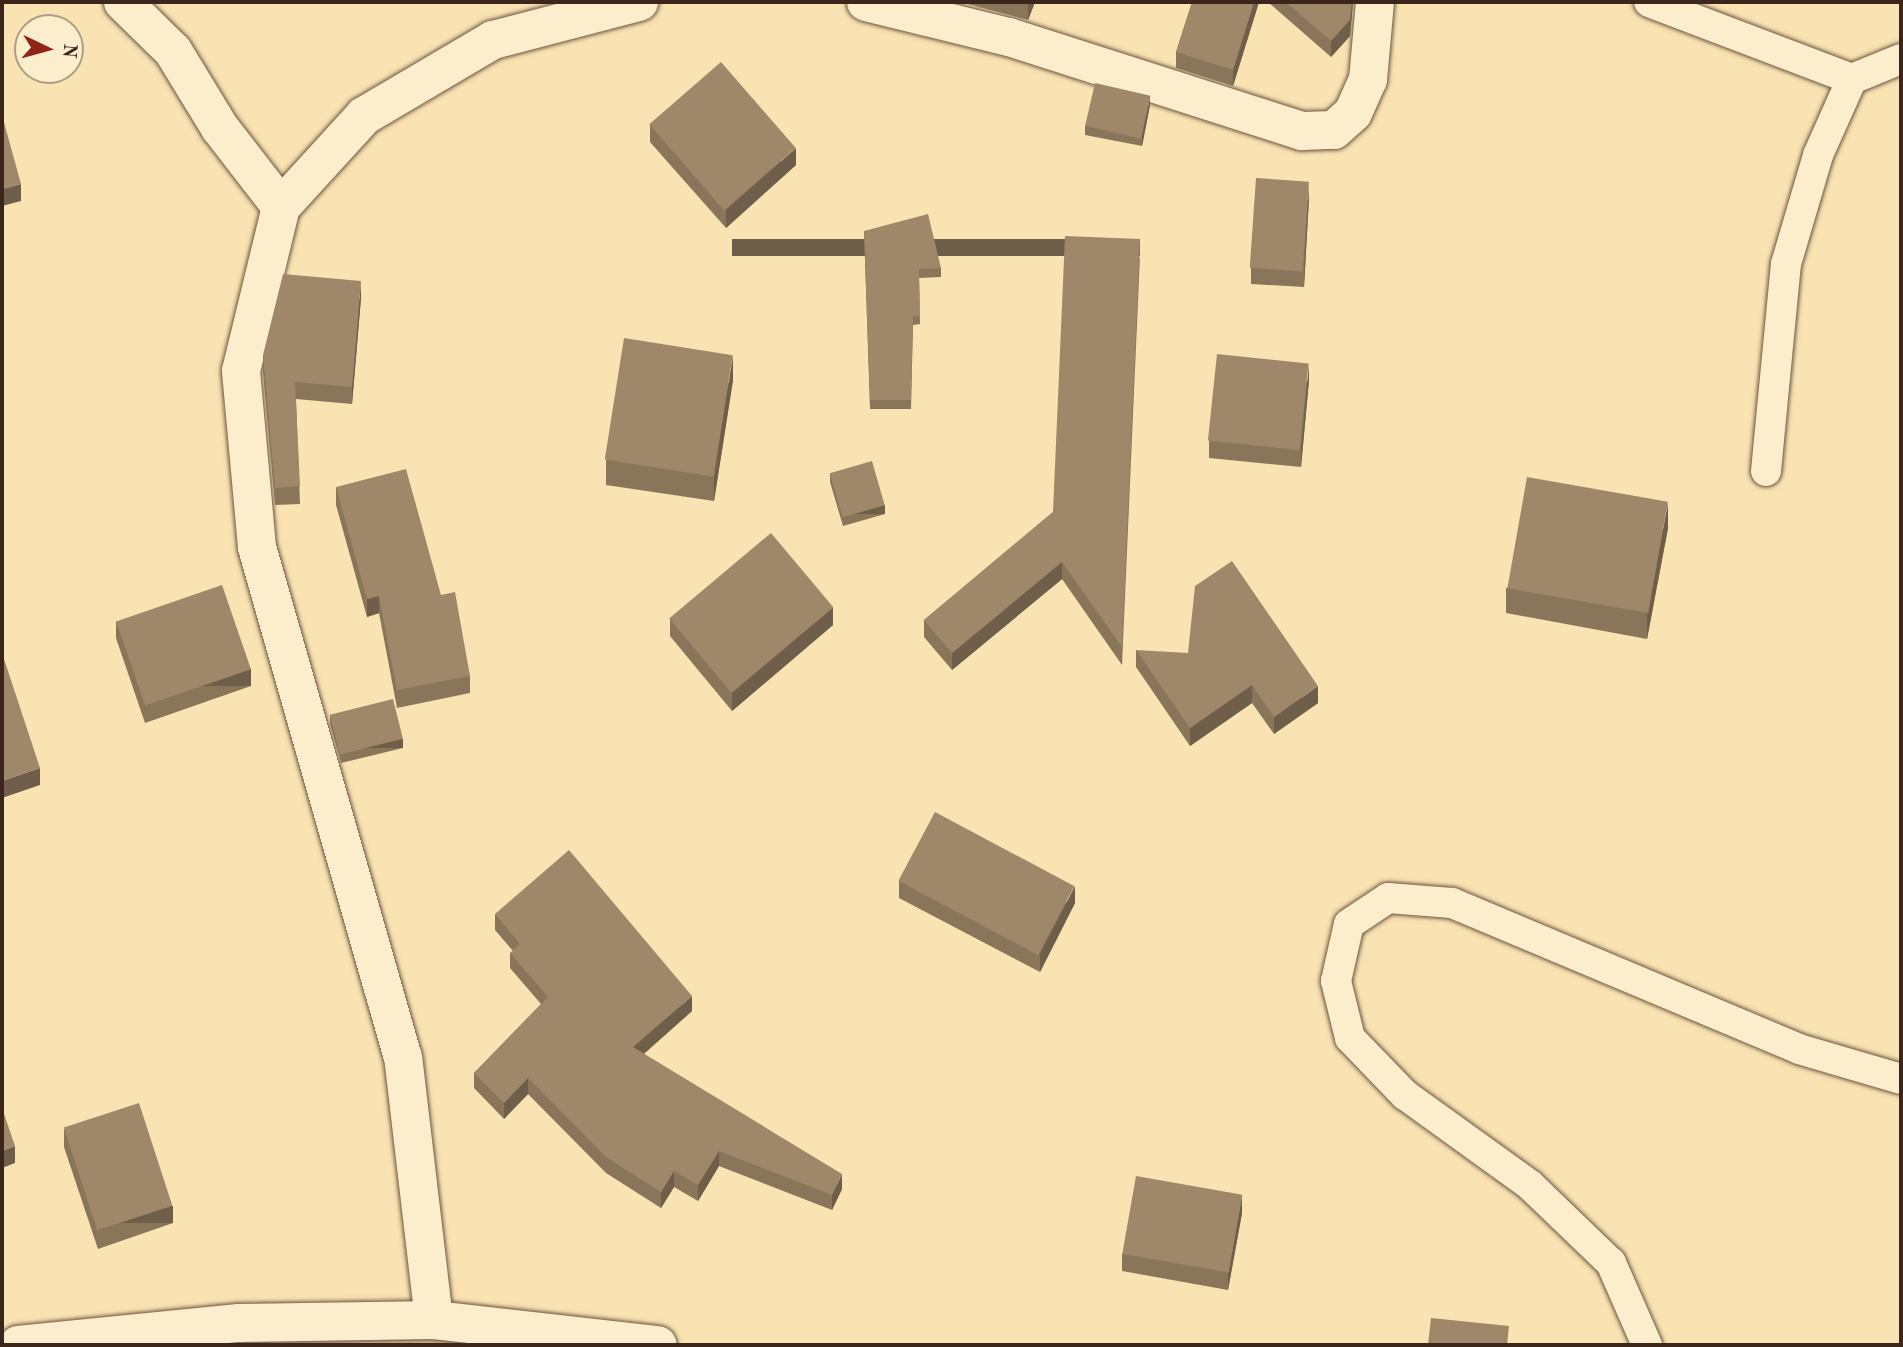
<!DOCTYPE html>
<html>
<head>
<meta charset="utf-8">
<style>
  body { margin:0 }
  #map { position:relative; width:1903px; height:1347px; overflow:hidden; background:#fae3b2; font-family:"Old Standard TT",serif }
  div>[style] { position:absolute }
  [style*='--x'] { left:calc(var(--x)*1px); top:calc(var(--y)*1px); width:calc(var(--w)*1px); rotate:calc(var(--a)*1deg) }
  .green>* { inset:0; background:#dac398 }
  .roads { filter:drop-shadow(0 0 2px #6c5440) drop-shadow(0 0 2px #6c5440) }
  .service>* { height:30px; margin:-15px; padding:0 15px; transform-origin:15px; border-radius:15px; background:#fcedcd }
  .minor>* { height:38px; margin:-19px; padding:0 19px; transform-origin:19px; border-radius:19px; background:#fcedcd }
  .wall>* { inset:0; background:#89755a }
  .shaded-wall>* { inset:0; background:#6f5f4a; transform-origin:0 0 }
  .building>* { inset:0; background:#9f8869; transform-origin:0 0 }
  span { translate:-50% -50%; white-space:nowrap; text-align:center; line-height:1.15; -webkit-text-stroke:7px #fcedcd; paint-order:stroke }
  .frame { position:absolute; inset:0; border:4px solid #3c251a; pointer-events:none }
  .north { position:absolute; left:14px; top:14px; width:70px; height:70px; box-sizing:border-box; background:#fcedcd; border:2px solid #af9d85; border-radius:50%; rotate:95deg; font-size:19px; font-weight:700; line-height:28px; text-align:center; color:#3c251a }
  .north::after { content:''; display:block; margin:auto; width:24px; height:32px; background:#8f2418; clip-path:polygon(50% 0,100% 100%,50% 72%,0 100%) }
</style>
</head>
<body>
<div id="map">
  <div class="green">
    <i style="clip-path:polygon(423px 1333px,521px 1345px,133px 1345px)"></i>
  </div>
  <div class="roads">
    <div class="service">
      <i style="--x:1649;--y:2;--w:217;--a:20.8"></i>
      <i style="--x:1766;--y:471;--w:208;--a:-84.5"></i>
      <i style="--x:1786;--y:264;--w:114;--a:-73.6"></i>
      <i style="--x:1818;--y:155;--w:83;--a:-65.9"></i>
      <i style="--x:1852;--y:79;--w:53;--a:-22.2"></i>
      <i style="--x:1647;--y:1345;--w:90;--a:-113.7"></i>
      <i style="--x:1611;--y:1263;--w:112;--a:-136.1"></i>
      <i style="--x:1530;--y:1185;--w:154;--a:-144.2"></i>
      <i style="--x:1405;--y:1095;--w:79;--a:-134"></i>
      <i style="--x:1350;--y:1038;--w:59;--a:-103.8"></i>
      <i style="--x:1336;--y:981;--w:58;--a:-77.2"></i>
      <i style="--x:1349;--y:924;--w:47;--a:-33.7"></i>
      <i style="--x:1388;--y:898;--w:64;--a:4.5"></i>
      <i style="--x:1452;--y:903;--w:376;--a:22.8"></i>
      <i style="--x:1799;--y:1049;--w:106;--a:16.4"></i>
    </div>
    <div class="minor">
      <i style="--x:123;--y:2;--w:70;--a:44.4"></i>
      <i style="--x:173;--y:51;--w:90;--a:58.6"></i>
      <i style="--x:220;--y:128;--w:100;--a:52.3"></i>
      <i style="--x:866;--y:2;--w:147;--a:13.8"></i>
      <i style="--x:1009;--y:37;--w:308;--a:17.8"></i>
      <i style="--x:1302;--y:131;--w:32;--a:-2"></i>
      <i style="--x:1334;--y:130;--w:25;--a:-42"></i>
      <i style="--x:1353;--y:113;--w:36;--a:-66"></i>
      <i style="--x:1368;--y:80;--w:78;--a:-84.9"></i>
      <i style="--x:434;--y:1320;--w:264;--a:-96.7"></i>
      <i style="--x:403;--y:1058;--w:531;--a:-105.95"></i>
      <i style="--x:257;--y:547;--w:177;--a:-95.2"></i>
      <i style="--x:241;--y:371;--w:169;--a:-76.3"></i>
      <i style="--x:281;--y:207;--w:123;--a:-47.6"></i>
      <i style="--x:364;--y:116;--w:150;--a:-30.5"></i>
      <i style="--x:493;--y:40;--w:151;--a:-14.6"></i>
      <i style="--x:18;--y:1345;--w:222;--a:-5.7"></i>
      <i style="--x:239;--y:1323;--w:195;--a:-0.9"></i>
      <i style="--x:434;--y:1320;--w:225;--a:6.4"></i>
    </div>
  </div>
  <div class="wall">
    <i style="clip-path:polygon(960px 2px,1035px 2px,1028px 20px)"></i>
    <i style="clip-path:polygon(1192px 2px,1259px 2px,1233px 86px,1176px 68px,1176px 52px)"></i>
    <i style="clip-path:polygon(1268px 2px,1353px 2px,1350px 36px,1331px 57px)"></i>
    <i style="clip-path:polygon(1150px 105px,1142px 146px,1085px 135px,1085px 126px)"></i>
    <i style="clip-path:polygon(650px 125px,796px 165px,726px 228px,650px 142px)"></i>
    <i style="clip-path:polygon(1309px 198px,1304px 287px,1251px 284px,1251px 268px)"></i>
    <i style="clip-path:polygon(864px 231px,941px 268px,941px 277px,919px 278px,920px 324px,913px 325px,911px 409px,870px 409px)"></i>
    <i style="clip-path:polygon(1140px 256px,1122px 665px,1062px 579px,952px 670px,924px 637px,924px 620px,1053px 512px)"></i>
    <i style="clip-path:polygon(361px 298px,352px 404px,296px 399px,300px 504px,275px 505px,263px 373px,263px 355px)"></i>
    <i style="clip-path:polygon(733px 380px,714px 501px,606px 485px,606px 460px)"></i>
    <i style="clip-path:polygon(1309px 380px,1301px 467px,1209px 458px,1209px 441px)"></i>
    <i style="clip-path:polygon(830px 473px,885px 514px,843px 526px,830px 482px)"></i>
    <i style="clip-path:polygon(336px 487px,441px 595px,470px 676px,470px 693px,397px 708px,379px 613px,367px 617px,336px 505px)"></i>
    <i style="clip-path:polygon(1668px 528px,1647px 639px,1506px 613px,1506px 588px)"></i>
    <i style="clip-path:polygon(670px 619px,833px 625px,732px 711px,670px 636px)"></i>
    <i style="clip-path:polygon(116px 621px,251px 686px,145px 723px,116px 638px)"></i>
    <i style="clip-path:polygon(1136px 650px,1318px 703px,1274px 734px,1252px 703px,1190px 746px,1136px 667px)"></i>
    <i style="clip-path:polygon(330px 715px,403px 748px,341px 763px,330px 724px)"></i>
    <i style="clip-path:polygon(899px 881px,1075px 903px,1040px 972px,899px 898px)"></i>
    <i style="clip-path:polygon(495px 914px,692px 1011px,644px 1054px,842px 1189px,832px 1210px,719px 1166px,698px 1201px,674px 1187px,661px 1208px,606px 1173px,528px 1094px,504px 1119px,474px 1088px,474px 1073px,541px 1004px,510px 968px,510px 953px,513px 951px,495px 930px)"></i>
    <i style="clip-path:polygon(64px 1129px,173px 1223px,98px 1249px,64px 1147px)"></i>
    <i style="clip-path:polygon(1242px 1213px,1228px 1290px,1122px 1271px,1122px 1254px)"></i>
  </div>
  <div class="shaded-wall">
    <i style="clip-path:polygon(1029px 2px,1035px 2px,1028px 20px,1028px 3px)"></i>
    <i style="clip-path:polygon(1254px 2px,1259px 2px,1233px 86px,1233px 70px)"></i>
    <i style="clip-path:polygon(1352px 2px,1353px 2px,1350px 36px,1331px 57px,1331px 41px)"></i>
    <i style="clip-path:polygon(1150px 96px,1150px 105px,1142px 146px,1142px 137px)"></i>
    <i style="clip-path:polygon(796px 148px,796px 165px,726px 228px,726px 210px)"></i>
    <i style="clip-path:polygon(1309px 182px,1309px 198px,1304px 287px,1304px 271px)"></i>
    <i style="clip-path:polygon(21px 184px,21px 201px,2px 206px,2px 189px)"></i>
    <i style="left:1140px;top:239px;width:17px;height:408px;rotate:90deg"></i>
    <i style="clip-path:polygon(361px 281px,361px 298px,352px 404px,352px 387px)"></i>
    <i style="clip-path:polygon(733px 355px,733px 380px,714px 501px,714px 477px)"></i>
    <i style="clip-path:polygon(1309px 363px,1309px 380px,1301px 467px,1301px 450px)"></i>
    <i style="clip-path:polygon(1668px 503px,1668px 528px,1647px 639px,1647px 615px)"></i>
    <i style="left:885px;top:505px;width:9px;height:44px;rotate:90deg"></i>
    <i style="clip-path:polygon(1062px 562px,1062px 579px,952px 670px,952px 653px)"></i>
    <i style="clip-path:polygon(379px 596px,379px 613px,367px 617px,367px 599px)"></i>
    <i style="clip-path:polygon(833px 607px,833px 625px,732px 711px,732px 693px)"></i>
    <i style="left:251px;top:669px;width:17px;height:112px;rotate:90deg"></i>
    <i style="clip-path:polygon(1252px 685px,1252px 703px,1190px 746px,1190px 728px)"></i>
    <i style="clip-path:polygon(1318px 686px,1318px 703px,1274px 734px,1274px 717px)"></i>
    <i style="left:403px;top:739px;width:9px;height:64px;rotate:90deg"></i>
    <i style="clip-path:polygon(40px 768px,40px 785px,2px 798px,2px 781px)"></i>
    <i style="clip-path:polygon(1075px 886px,1075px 903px,1040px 972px,1040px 954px)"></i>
    <i style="clip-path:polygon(692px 996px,692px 1011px,633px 1063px,633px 1047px)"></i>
    <i style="clip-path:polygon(528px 1078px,528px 1094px,504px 1119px,504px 1103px)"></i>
    <i style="clip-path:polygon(15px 1146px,15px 1163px,2px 1168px,2px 1151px)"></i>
    <i style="clip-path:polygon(719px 1151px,719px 1166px,698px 1201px,698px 1185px)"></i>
    <i style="clip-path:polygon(674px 1171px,674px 1187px,661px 1208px,661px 1192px)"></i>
    <i style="clip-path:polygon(842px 1174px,842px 1189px,832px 1210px,832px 1195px)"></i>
    <i style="clip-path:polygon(1242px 1195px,1242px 1213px,1228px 1290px,1228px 1273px)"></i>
    <i style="left:173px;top:1206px;width:17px;height:79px;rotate:90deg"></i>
  </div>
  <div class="building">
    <i style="clip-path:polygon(1192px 2px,1254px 2px,1233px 70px,1176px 52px)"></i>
    <i style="clip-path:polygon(1286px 2px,1352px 2px,1350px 20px,1331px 41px)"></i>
    <i style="left:721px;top:62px;width:114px;height:95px;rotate:49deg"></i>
    <i style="left:1095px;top:83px;width:57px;height:44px;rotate:13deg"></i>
    <i style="clip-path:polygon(2px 115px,21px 184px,2px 189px)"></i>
    <i style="left:1256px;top:178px;width:53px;height:90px;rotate:4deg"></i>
    <i style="clip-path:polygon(928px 214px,941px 268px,919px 269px,920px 316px,913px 316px,911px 400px,870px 400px,864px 231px)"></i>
    <i style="clip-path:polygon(1065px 236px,1140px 239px,1122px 647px,1062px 562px,952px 653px,924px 620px,1053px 512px)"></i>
    <i style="clip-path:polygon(283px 274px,361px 281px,352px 387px,295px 382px,300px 486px,275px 488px,263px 355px)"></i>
    <i style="left:624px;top:338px;width:110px;height:123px;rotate:9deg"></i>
    <i style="left:1217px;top:354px;width:92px;height:87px;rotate:6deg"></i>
    <i style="left:872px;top:461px;width:46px;height:44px;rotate:74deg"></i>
    <i style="clip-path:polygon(406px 469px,441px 595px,455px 592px,470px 676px,397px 690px,379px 596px,367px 599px,336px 487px)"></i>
    <i style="left:1527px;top:477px;width:143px;height:113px;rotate:10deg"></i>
    <i style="left:771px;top:533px;width:97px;height:133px;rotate:50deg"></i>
    <i style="clip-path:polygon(1232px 561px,1318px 686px,1274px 717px,1252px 685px,1190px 728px,1136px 650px,1188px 653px,1195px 586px)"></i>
    <i style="left:222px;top:585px;width:89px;height:112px;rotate:71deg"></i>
    <i style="clip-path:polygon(4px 659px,40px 768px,2px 781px,2px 660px)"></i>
    <i style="left:393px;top:699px;width:41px;height:65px;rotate:76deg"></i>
    <i style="left:935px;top:812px;width:158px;height:78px;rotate:28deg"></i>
    <i style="clip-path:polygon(569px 850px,692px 996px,633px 1047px,842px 1174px,832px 1195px,719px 1151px,698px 1185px,674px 1171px,661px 1192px,606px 1157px,528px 1078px,504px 1103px,474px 1073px,548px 997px,510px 953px,520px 944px,495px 914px)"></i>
    <i style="left:139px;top:1103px;width:108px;height:79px;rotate:72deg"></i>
    <i style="clip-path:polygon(2px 1108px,15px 1146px,2px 1151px)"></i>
    <i style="left:1136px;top:1176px;width:108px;height:79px;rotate:10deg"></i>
    <i style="clip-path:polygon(1431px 1318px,1509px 1326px,1507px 1345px,1428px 1345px)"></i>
  </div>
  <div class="frame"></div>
  <div class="north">N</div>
</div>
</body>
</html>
